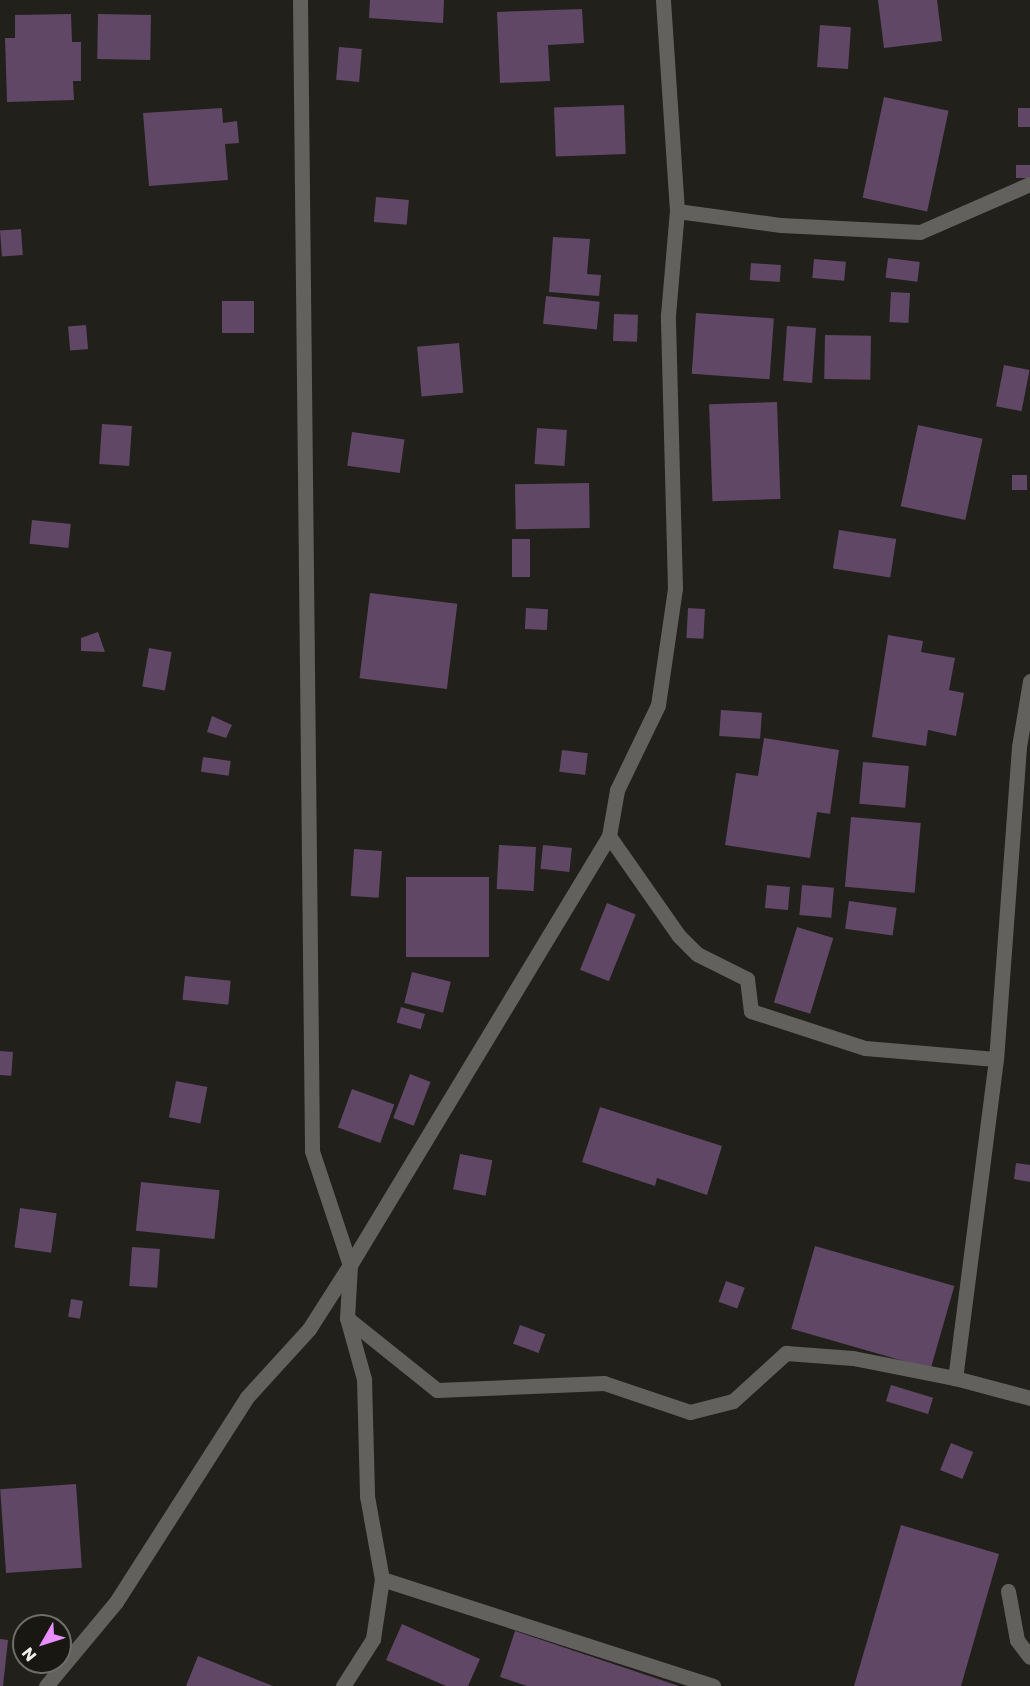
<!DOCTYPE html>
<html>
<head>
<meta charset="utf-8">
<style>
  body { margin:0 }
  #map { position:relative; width:1030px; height:1686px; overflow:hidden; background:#21201b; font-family:Poppins,sans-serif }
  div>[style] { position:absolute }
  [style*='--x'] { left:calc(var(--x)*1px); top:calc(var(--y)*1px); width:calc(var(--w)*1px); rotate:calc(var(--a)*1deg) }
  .building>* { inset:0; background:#5f4765; transform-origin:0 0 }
  .minor>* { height:15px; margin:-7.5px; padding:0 7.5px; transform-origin:7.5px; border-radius:7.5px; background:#62615e }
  span { translate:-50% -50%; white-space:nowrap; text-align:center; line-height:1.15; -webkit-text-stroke:6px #181712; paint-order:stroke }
  .north { position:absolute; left:12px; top:1614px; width:60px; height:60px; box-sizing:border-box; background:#181712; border:2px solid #6f6e6a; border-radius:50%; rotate:231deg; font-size:16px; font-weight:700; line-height:24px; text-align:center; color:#f1f1ed }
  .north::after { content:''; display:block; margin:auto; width:21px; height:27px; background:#e98efe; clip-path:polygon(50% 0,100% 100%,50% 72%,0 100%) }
</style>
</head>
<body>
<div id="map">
  <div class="building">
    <i style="clip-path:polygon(370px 0,444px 0,443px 23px,369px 18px)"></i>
    <i style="clip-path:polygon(878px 0,937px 0,942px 41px,884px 48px)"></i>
    <i style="clip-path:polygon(582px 9px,584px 43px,548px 45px,550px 81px,500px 83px,497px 12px)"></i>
    <i style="clip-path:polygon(71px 14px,72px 42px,81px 42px,81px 81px,73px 81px,74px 100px,7px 102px,5px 38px,15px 38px,15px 15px)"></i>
    <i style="left:98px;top:14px;width:53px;height:45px;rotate:1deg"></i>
    <i style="left:820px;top:25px;width:31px;height:42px;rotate:4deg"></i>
    <i style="left:339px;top:47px;width:23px;height:33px;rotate:5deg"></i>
    <i style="left:884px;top:97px;width:66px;height:103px;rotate:12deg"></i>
    <i style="left:624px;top:105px;width:49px;height:70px;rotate:88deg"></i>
    <i style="clip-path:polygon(222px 108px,223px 123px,237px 121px,239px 143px,225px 144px,228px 180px,149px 186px,143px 113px)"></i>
    <i style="left:1018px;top:108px;width:12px;height:19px"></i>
    <i style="left:1016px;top:165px;width:14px;height:13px"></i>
    <i style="left:376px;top:197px;width:33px;height:25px;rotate:5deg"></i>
    <i style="left:21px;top:229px;width:26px;height:21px;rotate:86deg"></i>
    <i style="clip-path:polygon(553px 237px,590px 239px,587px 274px,601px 275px,599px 296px,549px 292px)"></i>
    <i style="left:888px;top:258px;width:32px;height:20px;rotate:7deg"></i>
    <i style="left:814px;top:259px;width:32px;height:19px;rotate:5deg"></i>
    <i style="left:751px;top:263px;width:30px;height:17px;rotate:4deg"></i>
    <i style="left:891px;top:292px;width:19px;height:30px;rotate:3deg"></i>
    <i style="left:546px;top:296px;width:54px;height:28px;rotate:6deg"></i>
    <i style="left:222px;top:301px;width:32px;height:32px"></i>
    <i style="left:696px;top:313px;width:78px;height:61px;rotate:4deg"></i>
    <i style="left:614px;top:314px;width:24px;height:27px;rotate:2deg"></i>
    <i style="left:86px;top:325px;width:24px;height:18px;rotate:85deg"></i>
    <i style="left:787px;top:326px;width:29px;height:55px;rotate:4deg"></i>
    <i style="left:825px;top:335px;width:46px;height:44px;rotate:1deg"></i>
    <i style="left:459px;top:343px;width:50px;height:42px;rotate:85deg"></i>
    <i style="left:1004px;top:365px;width:26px;height:42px;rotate:11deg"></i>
    <i style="left:777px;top:402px;width:97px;height:68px;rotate:88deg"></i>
    <i style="left:102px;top:424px;width:30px;height:40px;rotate:4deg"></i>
    <i style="left:918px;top:425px;width:66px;height:83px;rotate:12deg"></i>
    <i style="left:537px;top:428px;width:30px;height:36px;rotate:4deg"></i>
    <i style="left:352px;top:432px;width:53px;height:34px;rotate:8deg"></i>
    <i style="left:1012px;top:475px;width:15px;height:15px"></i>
    <i style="left:589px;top:483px;width:45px;height:74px;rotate:89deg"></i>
    <i style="left:32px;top:520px;width:39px;height:24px;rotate:6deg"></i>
    <i style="left:839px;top:530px;width:58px;height:39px;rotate:9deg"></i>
    <i style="left:512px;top:539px;width:18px;height:38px"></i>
    <i style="left:370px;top:593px;width:88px;height:86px;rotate:7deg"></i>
    <i style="left:526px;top:608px;width:22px;height:21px;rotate:3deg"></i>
    <i style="left:688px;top:608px;width:17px;height:30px;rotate:3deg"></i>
    <i style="clip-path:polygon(98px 632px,105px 652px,81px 651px,81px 638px)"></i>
    <i style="clip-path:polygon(888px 635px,923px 641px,921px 652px,955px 658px,949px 690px,964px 693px,956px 736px,928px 730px,926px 746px,872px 737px)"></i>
    <i style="left:149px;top:648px;width:23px;height:39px;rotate:10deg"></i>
    <i style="left:721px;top:710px;width:41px;height:26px;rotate:4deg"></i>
    <i style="clip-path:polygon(212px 716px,232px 725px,226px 738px,207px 732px)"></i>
    <i style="clip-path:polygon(764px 738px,839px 750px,830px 814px,817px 812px,810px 858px,725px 845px,736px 773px,758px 776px)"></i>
    <i style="left:562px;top:750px;width:26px;height:22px;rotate:7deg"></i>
    <i style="left:203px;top:757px;width:28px;height:15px;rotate:8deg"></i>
    <i style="left:863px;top:762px;width:46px;height:42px;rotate:5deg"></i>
    <i style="left:851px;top:817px;width:70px;height:70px;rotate:5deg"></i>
    <i style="left:499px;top:845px;width:37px;height:44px;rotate:3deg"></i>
    <i style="left:543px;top:845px;width:29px;height:24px;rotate:6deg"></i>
    <i style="left:354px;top:849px;width:28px;height:47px;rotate:4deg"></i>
    <i style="left:406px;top:877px;width:83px;height:80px"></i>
    <i style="left:767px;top:885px;width:23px;height:23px;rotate:5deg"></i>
    <i style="left:802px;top:885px;width:32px;height:30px;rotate:5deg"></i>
    <i style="left:849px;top:901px;width:48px;height:28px;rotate:8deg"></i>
    <i style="left:607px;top:903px;width:31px;height:72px;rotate:22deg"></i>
    <i style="left:797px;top:927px;width:38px;height:79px;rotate:17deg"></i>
    <i style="left:412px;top:972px;width:40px;height:32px;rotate:14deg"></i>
    <i style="left:185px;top:976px;width:46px;height:24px;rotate:6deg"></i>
    <i style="left:401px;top:1007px;width:25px;height:16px;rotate:16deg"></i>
    <i style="left:0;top:1051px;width:13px;height:24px;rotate:4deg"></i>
    <i style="left:410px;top:1074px;width:22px;height:47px;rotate:21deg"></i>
    <i style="left:176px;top:1081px;width:32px;height:37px;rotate:11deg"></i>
    <i style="left:352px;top:1089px;width:45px;height:41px;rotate:20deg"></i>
    <i style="clip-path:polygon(600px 1107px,722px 1146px,707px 1195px,657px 1178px,655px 1186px,582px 1162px)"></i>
    <i style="left:460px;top:1154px;width:33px;height:36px;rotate:11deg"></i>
    <i style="clip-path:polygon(1016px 1163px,1030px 1165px,1030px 1182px,1014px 1179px)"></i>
    <i style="left:141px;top:1182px;width:79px;height:49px;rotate:6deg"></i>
    <i style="left:20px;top:1208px;width:37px;height:40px;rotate:8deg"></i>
    <i style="left:815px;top:1246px;width:145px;height:86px;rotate:16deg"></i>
    <i style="left:132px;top:1247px;width:28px;height:39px;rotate:4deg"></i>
    <i style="left:726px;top:1281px;width:20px;height:22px;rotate:20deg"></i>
    <i style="left:71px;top:1299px;width:12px;height:18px;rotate:9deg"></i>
    <i style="left:520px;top:1325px;width:27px;height:20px;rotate:20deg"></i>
    <i style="left:891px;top:1385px;width:44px;height:17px;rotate:17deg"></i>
    <i style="left:951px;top:1443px;width:24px;height:29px;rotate:22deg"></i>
    <i style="left:76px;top:1484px;width:84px;height:76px;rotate:86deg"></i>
    <i style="clip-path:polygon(901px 1525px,999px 1554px,961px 1686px,854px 1686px)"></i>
    <i style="clip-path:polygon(402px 1624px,480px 1659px,468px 1686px,446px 1686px,386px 1660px)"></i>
    <i style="clip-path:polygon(515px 1631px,679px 1686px,527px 1686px,500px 1677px)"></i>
    <i style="clip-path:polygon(0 1639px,8px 1640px,3px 1686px,0 1686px)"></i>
    <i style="clip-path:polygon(198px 1656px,273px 1686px,186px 1686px)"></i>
  </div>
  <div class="minor">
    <i style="--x:300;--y:0;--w:1151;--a:89.4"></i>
    <i style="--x:312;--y:1151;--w:120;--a:71.6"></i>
    <i style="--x:350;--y:1265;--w:53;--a:93.2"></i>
    <i style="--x:347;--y:1318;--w:63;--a:74.4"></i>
    <i style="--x:364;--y:1379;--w:117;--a:88.5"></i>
    <i style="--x:367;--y:1496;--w:84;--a:79.8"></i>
    <i style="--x:382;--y:1579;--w:348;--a:17.9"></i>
    <i style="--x:677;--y:211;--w:105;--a:7.7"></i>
    <i style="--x:781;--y:225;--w:139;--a:2.9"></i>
    <i style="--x:920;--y:232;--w:120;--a:-23.6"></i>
    <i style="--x:1030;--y:681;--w:67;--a:99.5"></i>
    <i style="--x:1019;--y:747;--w:313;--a:94.2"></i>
    <i style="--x:996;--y:1059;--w:322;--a:97.3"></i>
    <i style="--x:955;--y:1378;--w:78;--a:14.9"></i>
    <i style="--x:609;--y:836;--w:122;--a:55"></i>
    <i style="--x:679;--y:936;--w:25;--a:45"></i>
    <i style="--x:697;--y:954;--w:56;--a:26.6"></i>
    <i style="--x:747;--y:979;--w:32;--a:83"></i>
    <i style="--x:751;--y:1011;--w:120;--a:18"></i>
    <i style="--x:865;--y:1048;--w:131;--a:4.8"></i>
    <i style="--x:347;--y:1318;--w:115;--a:38.7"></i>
    <i style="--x:437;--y:1390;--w:167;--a:-2.4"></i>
    <i style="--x:604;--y:1383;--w:91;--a:18.6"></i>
    <i style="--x:690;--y:1412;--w:44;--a:-14.3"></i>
    <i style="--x:733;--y:1401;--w:72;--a:-42.2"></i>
    <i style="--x:786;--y:1353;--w:67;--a:4.3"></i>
    <i style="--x:853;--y:1358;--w:104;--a:11.1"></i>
    <i style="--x:1008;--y:1591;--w:50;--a:79.6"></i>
    <i style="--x:1017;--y:1640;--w:21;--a:53"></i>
    <i style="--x:46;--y:1686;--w:109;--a:-50.2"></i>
    <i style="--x:116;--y:1602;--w:243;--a:-57.4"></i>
    <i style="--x:247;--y:1397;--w:92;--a:-47.6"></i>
    <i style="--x:309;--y:1329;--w:76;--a:-57.4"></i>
    <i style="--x:350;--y:1265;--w:501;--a:-58.88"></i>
    <i style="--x:609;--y:836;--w:47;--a:-80.1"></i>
    <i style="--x:617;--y:790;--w:94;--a:-64.2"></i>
    <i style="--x:658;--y:705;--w:118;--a:-81.7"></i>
    <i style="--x:675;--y:588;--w:273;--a:-91.5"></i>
    <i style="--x:668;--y:315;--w:104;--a:-85.1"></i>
    <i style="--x:677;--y:211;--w:211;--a:-93.8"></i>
    <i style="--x:343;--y:1686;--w:56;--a:-57.4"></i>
    <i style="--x:373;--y:1639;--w:61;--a:-81.5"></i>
  </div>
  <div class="north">N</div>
</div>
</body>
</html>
